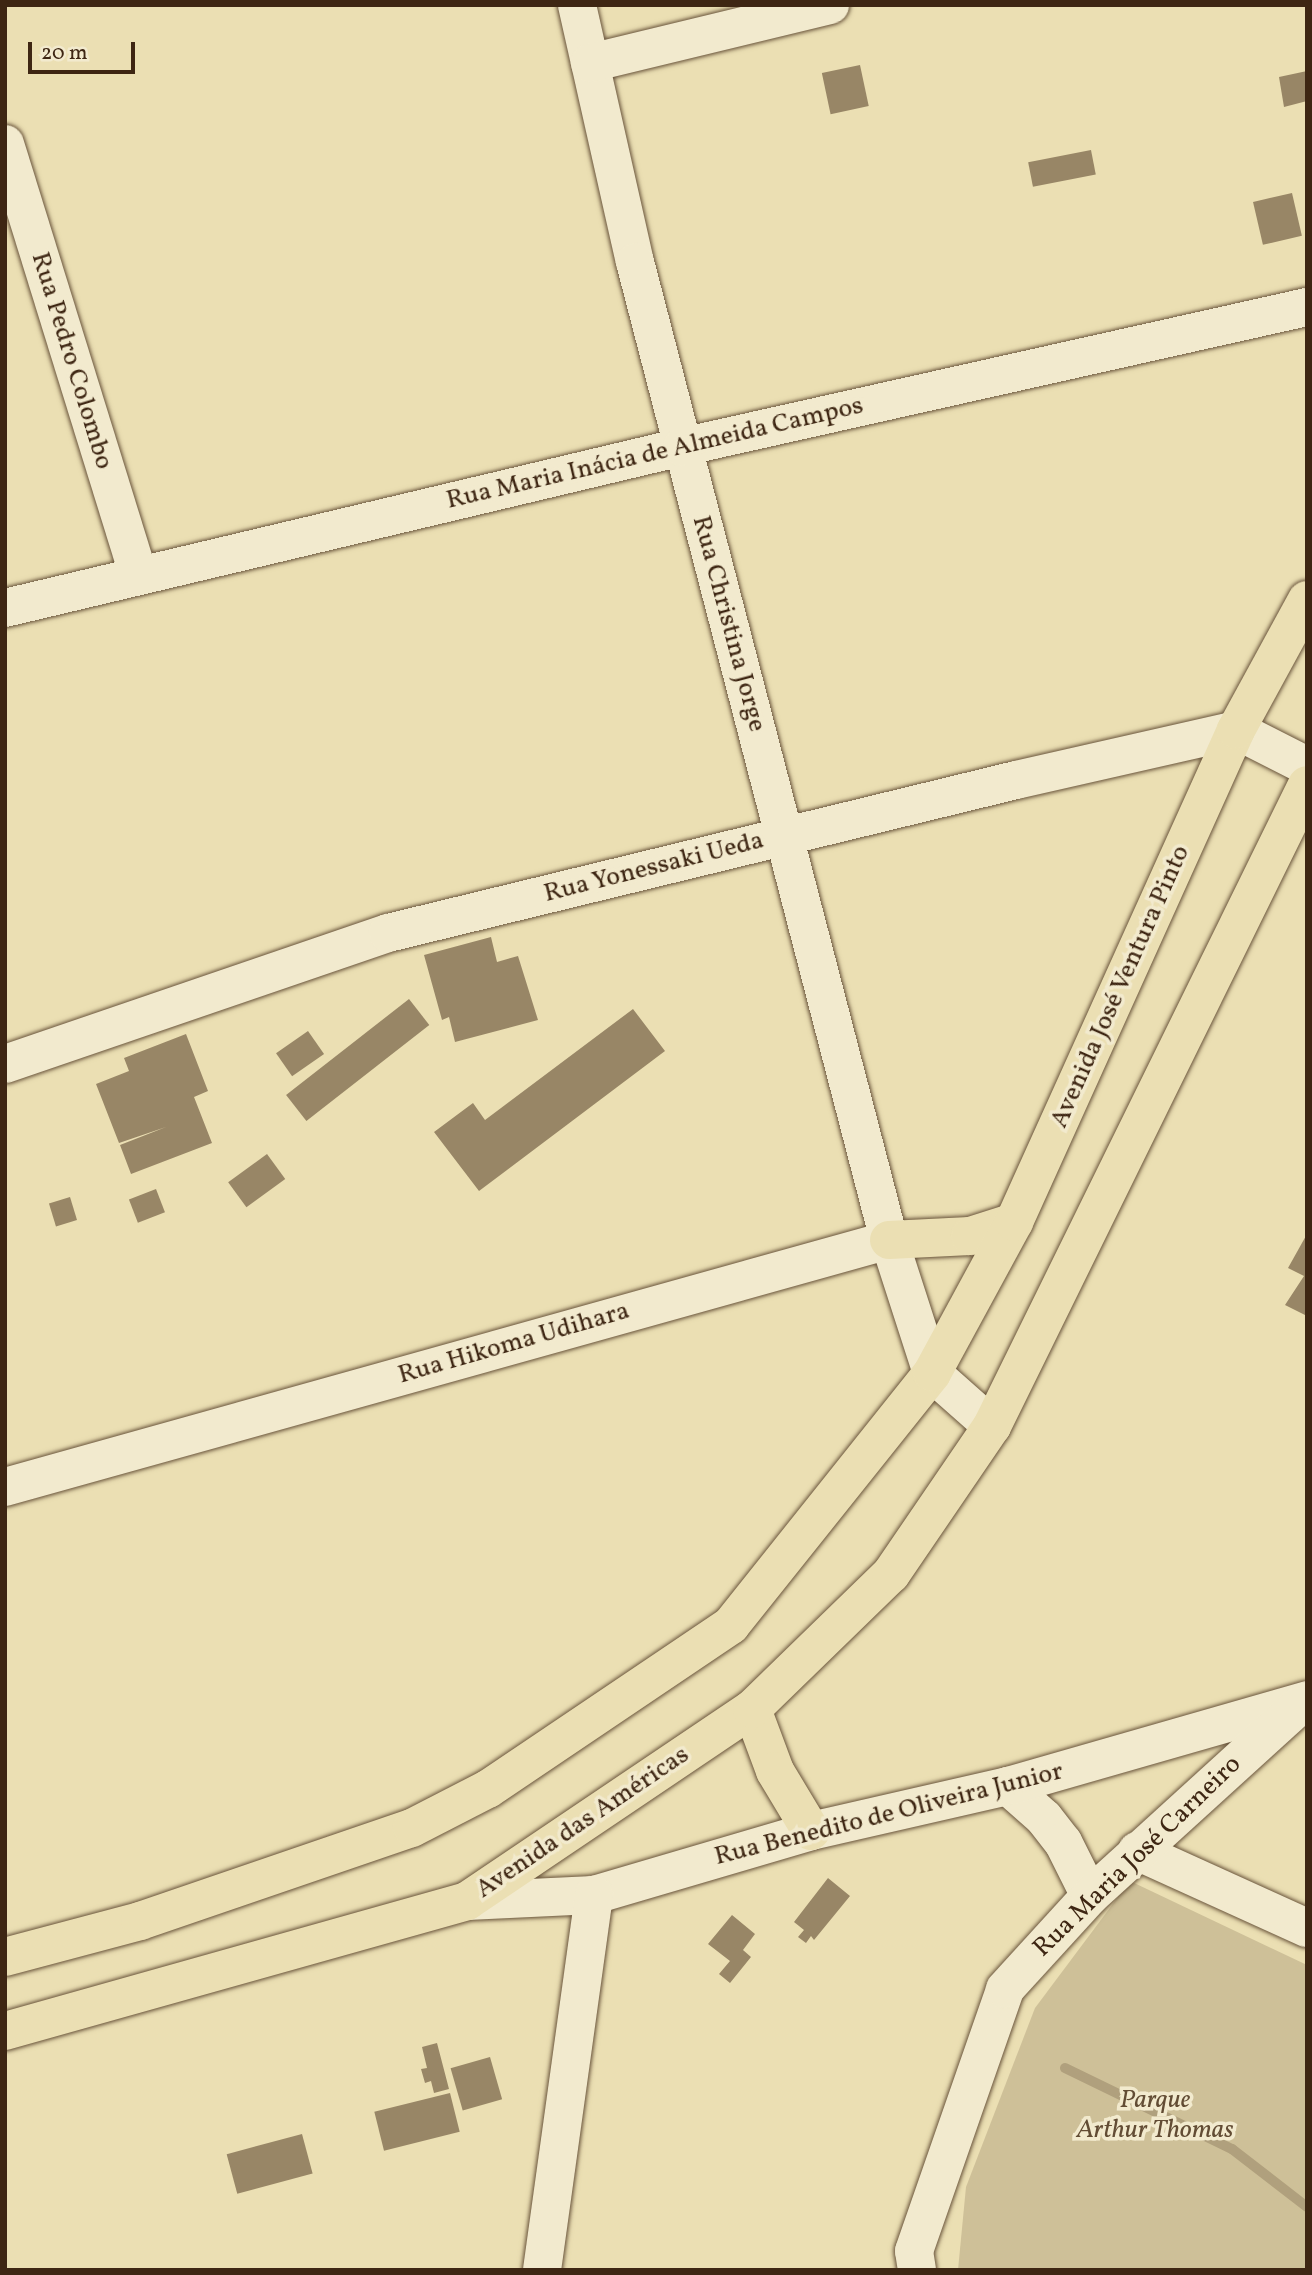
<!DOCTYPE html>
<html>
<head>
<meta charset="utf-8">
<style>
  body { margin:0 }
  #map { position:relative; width:1312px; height:2275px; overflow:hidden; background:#ebdfb3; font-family:Vollkorn,serif }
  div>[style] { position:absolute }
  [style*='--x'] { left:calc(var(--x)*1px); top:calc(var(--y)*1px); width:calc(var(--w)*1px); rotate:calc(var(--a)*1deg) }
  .green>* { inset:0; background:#cec098 }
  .stream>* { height:10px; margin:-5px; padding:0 5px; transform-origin:5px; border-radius:5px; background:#b0a07d }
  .building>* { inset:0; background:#988666; transform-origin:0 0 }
  .roads { filter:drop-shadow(0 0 2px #69543b) drop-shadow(0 0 2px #69543b) }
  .minor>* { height:38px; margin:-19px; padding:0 19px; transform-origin:19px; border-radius:19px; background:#f2eace }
  .major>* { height:38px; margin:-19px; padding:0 19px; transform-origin:19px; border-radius:19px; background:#ebdfb3 }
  span { translate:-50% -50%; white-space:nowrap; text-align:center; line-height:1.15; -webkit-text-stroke:7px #f2eace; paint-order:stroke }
  .street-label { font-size:26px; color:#3e2613 }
  .park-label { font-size:26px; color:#624c34; font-style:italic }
  .frame { position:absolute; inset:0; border:7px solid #3e2613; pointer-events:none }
  .scale { position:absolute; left:28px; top:42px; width:107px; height:32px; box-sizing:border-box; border:4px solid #3e2613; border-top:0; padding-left:9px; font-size:21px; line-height:24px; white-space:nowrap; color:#3e2613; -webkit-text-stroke:5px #f2eace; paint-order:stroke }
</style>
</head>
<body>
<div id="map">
  <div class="green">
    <i style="clip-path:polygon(1130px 1881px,1307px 1965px,1307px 2270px,958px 2270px,966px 2187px,1035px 2008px)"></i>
  </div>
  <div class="stream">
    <i style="--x:1065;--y:2068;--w:186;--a:25.9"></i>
    <i style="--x:1232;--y:2149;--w:95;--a:37.7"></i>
  </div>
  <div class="building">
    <i style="left:860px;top:65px;width:42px;height:39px;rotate:78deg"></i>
    <i style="clip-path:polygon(1307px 71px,1307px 101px,1284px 107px,1279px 77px)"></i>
    <i style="left:1091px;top:150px;width:25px;height:64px;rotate:79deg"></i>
    <i style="left:1292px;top:193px;width:44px;height:40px;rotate:77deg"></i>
    <i style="clip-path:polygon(491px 937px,497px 962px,518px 956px,538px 1020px,455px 1042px,449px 1017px,442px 1020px,424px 955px)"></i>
    <i style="left:409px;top:999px;width:33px;height:156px;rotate:52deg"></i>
    <i style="clip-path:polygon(633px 1009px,665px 1051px,479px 1191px,434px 1132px,473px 1103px,485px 1120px)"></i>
    <i style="left:308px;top:1031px;width:28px;height:39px;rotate:55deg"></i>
    <i style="clip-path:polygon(186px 1034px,208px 1091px,194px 1097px,212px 1143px,131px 1174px,120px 1145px,166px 1127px,119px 1143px,96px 1084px,129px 1071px,124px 1058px)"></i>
    <i style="left:267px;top:1154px;width:31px;height:48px;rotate:54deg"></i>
    <i style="left:156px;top:1189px;width:25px;height:29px;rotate:69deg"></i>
    <i style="left:70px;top:1197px;width:24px;height:22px;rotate:73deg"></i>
    <i style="clip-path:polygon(1307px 1234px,1307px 1316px,1285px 1305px,1304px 1276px,1288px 1268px)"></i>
    <i style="clip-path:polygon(828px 1878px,850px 1896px,814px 1940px,811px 1936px,806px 1943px,798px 1937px,804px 1930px,794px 1922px)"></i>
    <i style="clip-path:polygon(732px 1915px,755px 1934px,743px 1950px,751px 1957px,730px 1983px,719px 1974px,730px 1961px,708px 1944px)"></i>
    <i style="clip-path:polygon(437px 2043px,449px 2089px,434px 2093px,431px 2081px,425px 2083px,421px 2069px,427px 2068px,422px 2047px)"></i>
    <i style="left:490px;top:2057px;width:44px;height:41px;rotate:74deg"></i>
    <i style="left:450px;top:2093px;width:40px;height:78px;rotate:76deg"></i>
    <i style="left:302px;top:2134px;width:41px;height:78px;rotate:75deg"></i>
  </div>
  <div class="roads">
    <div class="minor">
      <i style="--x:577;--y:5;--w:263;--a:77.3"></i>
      <i style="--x:635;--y:262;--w:1010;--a:75.44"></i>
      <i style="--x:590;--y:63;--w:247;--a:-13.6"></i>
      <i style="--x:5;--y:144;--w:452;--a:72.8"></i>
      <i style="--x:5;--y:608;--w:696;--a:-13.38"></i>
      <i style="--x:682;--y:447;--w:640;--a:-12.63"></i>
      <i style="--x:5;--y:1064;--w:405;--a:-18.9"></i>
      <i style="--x:388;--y:933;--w:646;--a:-13.69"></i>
      <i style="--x:1016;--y:780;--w:226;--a:-12.8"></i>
      <i style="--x:1236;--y:730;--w:80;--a:26.9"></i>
      <i style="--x:5;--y:1487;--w:918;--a:-15.61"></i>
      <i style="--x:889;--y:1240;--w:140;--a:72.1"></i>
      <i style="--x:932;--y:1373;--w:80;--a:41.5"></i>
      <i style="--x:1008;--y:1786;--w:48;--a:41.6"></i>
      <i style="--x:1044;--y:1818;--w:31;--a:52"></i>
      <i style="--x:1063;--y:1842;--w:60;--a:63.4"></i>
      <i style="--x:1137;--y:1851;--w:187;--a:24.4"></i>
      <i style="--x:467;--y:1901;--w:127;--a:-2.7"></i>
      <i style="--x:594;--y:1895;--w:226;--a:-16.4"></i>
      <i style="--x:811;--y:1831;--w:202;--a:-12.9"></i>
      <i style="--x:1008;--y:1786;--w:311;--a:-16"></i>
      <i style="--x:542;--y:2270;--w:379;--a:-82.1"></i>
      <i style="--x:917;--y:2270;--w:19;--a:-99"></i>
      <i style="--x:914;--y:2251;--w:277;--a:-70.8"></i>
      <i style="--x:1005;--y:1989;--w:126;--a:-47.6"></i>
      <i style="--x:1090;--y:1896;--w:281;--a:-42.3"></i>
    </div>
    <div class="major">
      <i style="--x:889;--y:1240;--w:81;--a:-2.8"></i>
      <i style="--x:970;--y:1236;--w:46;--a:-17.7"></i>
      <i style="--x:752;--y:1709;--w:66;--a:69.6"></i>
      <i style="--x:775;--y:1771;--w:70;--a:59"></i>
      <i style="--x:5;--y:1957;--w:140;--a:-14.9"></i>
      <i style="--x:140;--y:1921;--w:287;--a:-18.9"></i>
      <i style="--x:412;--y:1828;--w:85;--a:-27.2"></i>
      <i style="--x:488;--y:1789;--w:293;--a:-34"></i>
      <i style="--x:731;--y:1625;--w:322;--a:-51.4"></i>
      <i style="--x:932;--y:1373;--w:172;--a:-61.5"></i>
      <i style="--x:1014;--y:1222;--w:540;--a:-65.71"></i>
      <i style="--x:1236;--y:730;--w:148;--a:-61.4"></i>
      <i style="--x:5;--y:2031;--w:480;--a:-15.7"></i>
      <i style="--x:467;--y:1901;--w:344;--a:-34"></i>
      <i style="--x:752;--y:1709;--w:194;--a:-44.2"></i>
      <i style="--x:891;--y:1574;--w:179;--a:-55.7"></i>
      <i style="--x:992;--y:1426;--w:714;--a:-63.83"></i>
    </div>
  </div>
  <div class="street-label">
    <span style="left:71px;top:361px;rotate:73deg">Rua Pedro Colombo</span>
    <span style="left:655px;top:454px;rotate:-13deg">Rua Maria Inácia de Almeida Campos</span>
    <span style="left:728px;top:624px;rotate:75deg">Rua Christina Jorge</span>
    <span style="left:654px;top:868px;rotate:-14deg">Rua Yonessaki Ueda</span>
    <span style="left:1121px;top:987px;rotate:-66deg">Avenida José Ventura Pinto</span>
    <span style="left:514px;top:1344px;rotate:-16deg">Rua Hikoma Udihara</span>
    <span style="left:889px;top:1815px;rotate:-14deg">Rua Benedito de Oliveira Junior</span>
    <span style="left:583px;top:1823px;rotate:-34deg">Avenida das Américas</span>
    <span style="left:1138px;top:1857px;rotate:-44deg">Rua Maria José Carneiro</span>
  </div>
  <div class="park-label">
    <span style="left:1155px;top:2116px">Parque<br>Arthur Thomas</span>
  </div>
  <div class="frame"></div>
  <div class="scale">20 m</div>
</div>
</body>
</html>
